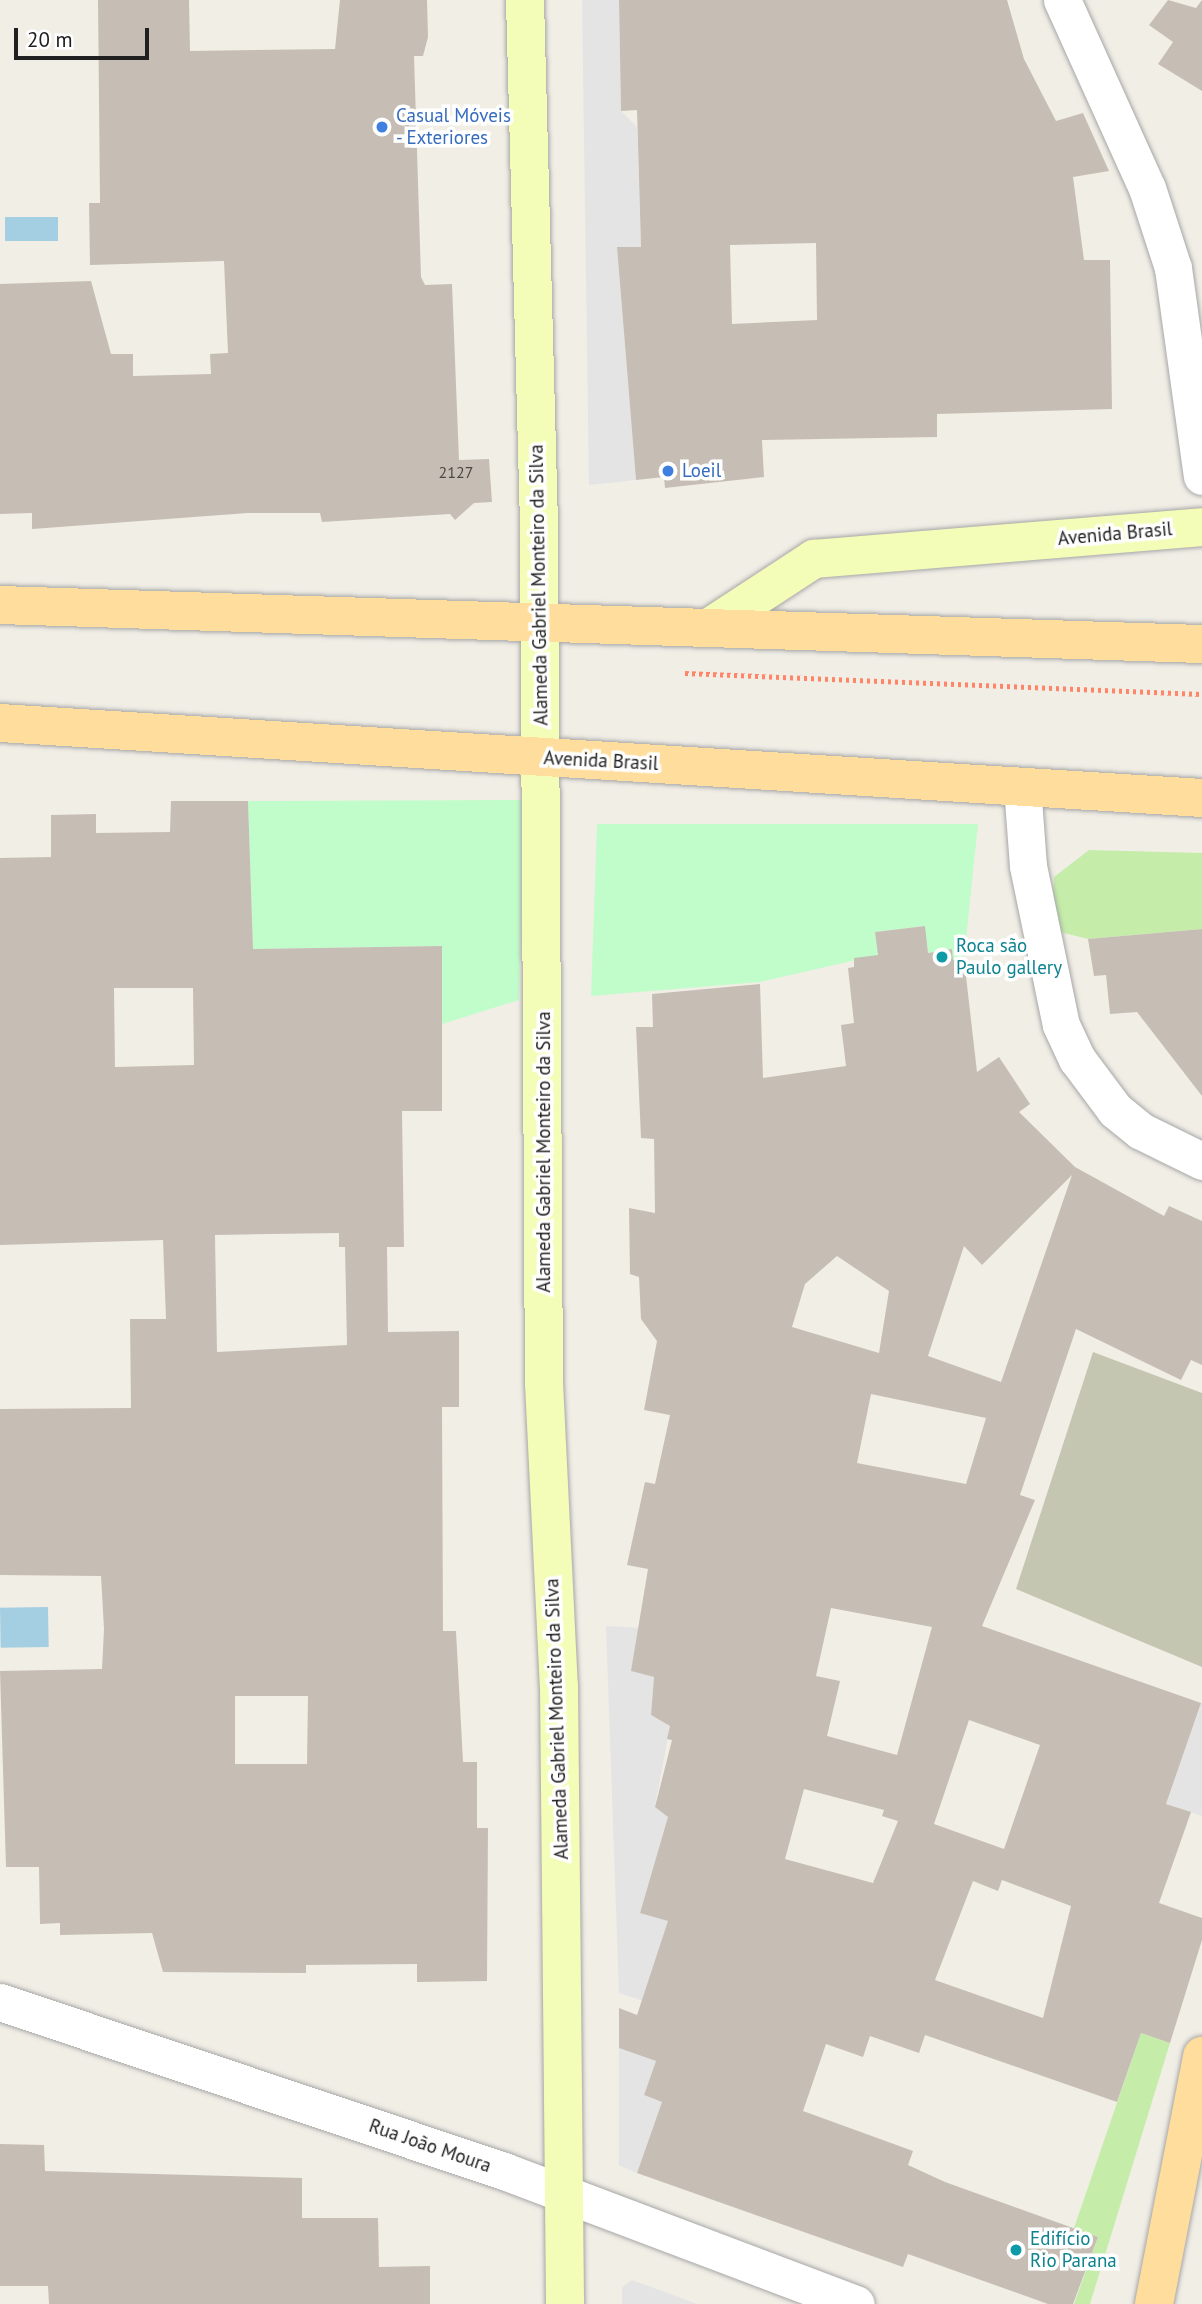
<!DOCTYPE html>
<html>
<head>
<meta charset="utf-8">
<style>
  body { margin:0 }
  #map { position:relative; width:1202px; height:2304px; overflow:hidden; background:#f1eee6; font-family:"PT Sans",sans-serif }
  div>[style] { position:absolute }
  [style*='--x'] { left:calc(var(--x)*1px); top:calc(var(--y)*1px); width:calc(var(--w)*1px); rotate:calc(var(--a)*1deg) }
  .construction>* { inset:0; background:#c4c6b1 }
  .grass>* { inset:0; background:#c5eda9 }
  .park>* { inset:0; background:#c1fdcb }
  .parking>* { inset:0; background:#e4e4e4 }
  .water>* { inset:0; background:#a4cee1; transform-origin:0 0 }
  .building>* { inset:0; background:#c6beb5 }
  .path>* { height:4.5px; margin-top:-2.25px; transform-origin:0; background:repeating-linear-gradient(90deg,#ff8569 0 3.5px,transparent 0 7px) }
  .roads { filter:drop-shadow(0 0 2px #a7a7a7) drop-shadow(0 0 2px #a7a7a7) }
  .street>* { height:37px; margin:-18.5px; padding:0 18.5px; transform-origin:18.5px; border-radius:18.5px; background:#fff }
  .secondary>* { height:38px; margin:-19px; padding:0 19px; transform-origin:19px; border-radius:19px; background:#f4fdb8 }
  .primary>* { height:38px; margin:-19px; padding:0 19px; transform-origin:19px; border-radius:19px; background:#ffdd9d }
  .dots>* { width:19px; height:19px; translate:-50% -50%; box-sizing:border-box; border:4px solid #fff; border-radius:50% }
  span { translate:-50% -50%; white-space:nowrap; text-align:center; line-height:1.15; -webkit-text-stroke:7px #fff; paint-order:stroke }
  .number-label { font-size:16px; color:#4a4845 }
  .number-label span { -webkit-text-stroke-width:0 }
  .shop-label { font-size:19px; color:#366cbe }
  .left { translate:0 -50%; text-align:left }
  .street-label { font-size:19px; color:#202020 }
  .culture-label { font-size:19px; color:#0d838f }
  .scale { position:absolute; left:14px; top:28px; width:135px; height:32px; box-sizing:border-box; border:4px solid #202020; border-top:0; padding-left:9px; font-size:21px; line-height:24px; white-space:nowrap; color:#202020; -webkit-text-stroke:5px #fff; paint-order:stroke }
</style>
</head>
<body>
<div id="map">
  <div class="construction">
    <i style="clip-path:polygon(1093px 1352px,1202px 1393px,1202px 1667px,1016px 1589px)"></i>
  </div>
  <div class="grass">
    <i style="clip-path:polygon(1089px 850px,1202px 853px,1202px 929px,1088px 939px,1052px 930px,1054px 877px)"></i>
    <i style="clip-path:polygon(1141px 2033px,1170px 2043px,1090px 2304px,1074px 2304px,1098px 2237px,1074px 2228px)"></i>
  </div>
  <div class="park">
    <i style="clip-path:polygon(524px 800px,519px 1000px,442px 1024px,441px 946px,253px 949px,248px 801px)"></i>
    <i style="clip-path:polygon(597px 824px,978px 824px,964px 959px,953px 960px,952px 949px,928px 953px,924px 926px,875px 932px,878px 955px,760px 982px,591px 996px)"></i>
  </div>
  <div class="parking">
    <i style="clip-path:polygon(582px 0,619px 0,621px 111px,637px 127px,641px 247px,617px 248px,636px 480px,589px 485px)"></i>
    <i style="clip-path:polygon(606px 1626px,641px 1628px,631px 1671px,654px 1677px,651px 1715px,670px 1726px,655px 1806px,669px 1817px,640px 1912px,669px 1921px,656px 2005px,619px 1993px)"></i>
    <i style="clip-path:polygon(1201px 1703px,1202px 1703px,1202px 1816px,1166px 1804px)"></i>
    <i style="clip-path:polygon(619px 2048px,656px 2061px,644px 2095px,662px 2102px,637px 2173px,619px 2165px)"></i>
    <i style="clip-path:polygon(632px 2280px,697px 2304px,622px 2304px,622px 2287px)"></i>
  </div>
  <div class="water">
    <i style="left:5px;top:217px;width:53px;height:24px"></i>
    <i style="left:48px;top:1607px;width:40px;height:48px;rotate:89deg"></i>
  </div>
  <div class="building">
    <i style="clip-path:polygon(98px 0,189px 0,190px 51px,335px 49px,340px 0,427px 0,428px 37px,423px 56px,414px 56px,421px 277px,425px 285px,452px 284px,459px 460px,489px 459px,492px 502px,474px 503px,455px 520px,450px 514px,322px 522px,320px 513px,248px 513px,32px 529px,32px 513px,0 514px,0 284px,91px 281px,111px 354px,133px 354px,133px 376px,211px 374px,210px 354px,228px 353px,224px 261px,90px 265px,89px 203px,100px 203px)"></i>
    <i style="clip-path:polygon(evenodd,619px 0,1007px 0,1024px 59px,1056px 121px,1083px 113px,1109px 171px,1073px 177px,1084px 260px,1110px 260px,1112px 409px,937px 414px,937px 437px,762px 440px,764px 477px,665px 488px,664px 477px,636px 480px,617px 247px,641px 247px,637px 110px,621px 111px,619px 0,816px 243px,817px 320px,732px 324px,730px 245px,816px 243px)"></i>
    <i style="clip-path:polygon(1168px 0,1196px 8px,1202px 0,1202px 91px,1158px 64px,1173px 42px,1149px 25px)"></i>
    <i style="clip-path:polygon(evenodd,171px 801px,248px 801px,253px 949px,442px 946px,442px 1111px,402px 1111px,404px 1247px,387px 1247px,388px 1332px,459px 1331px,459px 1407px,442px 1407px,443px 1631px,456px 1631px,463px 1762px,477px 1762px,477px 1828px,488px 1828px,487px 1981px,417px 1982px,417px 1964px,306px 1965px,306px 1973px,163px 1972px,152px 1933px,60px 1935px,60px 1923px,40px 1924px,39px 1867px,6px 1867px,0 1671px,102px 1669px,104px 1629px,101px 1576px,0 1575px,0 1409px,131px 1408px,130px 1319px,166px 1319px,163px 1240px,0 1245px,0 858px,51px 857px,51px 815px,96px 814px,96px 833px,170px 832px,171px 801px,114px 988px,193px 988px,194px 1065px,115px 1067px,114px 988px,171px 801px,339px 1233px,339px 1247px,345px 1247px,347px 1345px,217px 1352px,215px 1235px,339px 1233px,171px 801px,235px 1696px,308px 1696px,307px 1764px,235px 1764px,235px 1696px)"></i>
    <i style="clip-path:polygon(evenodd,925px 926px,928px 953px,952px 949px,953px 960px,964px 959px,977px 1072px,999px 1057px,1030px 1104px,1019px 1112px,1075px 1167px,1164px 1216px,1169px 1206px,1202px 1221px,1202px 1365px,1191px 1360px,1181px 1380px,1076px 1329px,1020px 1495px,1035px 1500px,982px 1626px,1201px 1703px,1166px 1804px,1191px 1812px,1159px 1903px,1202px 1918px,1202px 1940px,1170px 2043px,1141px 2033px,1117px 2102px,925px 2035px,919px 2053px,870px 2036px,863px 2057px,826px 2044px,803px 2111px,913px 2151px,908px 2165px,945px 2182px,1098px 2237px,1073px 2304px,1048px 2304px,908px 2254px,903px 2267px,637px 2173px,662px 2102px,644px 2095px,656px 2061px,619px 2048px,619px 2008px,637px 2015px,668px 1921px,640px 1913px,668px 1817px,655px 1807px,672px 1740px,667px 1739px,670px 1726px,651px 1715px,654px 1677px,631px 1671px,648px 1569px,627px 1565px,645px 1482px,655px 1484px,670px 1415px,644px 1410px,657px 1341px,641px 1319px,639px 1277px,630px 1274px,629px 1208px,655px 1213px,654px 1139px,641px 1138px,636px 1027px,653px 1027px,652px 994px,760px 984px,763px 1078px,846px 1066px,841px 1025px,854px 1023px,848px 968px,854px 967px,854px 958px,878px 955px,875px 932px,925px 926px,1072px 1175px,1001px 1382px,928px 1356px,964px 1246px,982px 1265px,1072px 1175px,925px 926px,837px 1256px,889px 1291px,879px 1353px,792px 1327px,805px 1284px,837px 1256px,925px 926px,871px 1394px,986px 1418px,966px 1484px,857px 1463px,871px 1394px,925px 926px,831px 1608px,932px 1627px,897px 1755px,827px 1736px,840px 1681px,816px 1676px,831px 1608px,925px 926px,969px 1720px,1040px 1745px,1004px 1849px,934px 1824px,969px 1720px,925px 926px,804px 1789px,884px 1810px,882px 1816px,898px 1821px,873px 1883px,785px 1859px,804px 1789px,925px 926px,1002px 1880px,1071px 1906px,1043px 2018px,935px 1980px,973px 1881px,998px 1891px,1002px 1880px)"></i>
    <i style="clip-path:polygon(1202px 929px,1202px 1096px,1137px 1012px,1110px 1014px,1106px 975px,1094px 976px,1088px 939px)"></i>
    <i style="clip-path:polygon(0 2144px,44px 2145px,45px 2171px,302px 2178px,302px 2218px,378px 2218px,379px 2267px,430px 2266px,430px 2304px,49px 2304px,48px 2286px,0 2286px)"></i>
  </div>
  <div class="path">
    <i style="--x:685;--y:673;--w:517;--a:2.33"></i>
  </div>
  <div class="roads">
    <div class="street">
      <i style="--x:1062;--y:0;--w:206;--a:65.7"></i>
      <i style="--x:1147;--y:188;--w:84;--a:72"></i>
      <i style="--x:1173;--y:268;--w:210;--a:82.1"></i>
      <i style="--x:1022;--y:786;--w:80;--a:85.7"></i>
      <i style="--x:1028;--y:866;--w:162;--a:78.3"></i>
      <i style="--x:1061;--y:1025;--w:38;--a:65"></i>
      <i style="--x:1077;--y:1059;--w:64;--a:53.3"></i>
      <i style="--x:1115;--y:1110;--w:33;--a:39"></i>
      <i style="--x:1141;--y:1131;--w:68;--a:26.2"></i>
      <i style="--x:0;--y:2002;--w:532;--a:18.54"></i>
      <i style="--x:504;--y:2171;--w:376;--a:20.7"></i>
    </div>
    <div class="secondary">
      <i style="--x:525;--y:0;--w:525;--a:88.47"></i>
      <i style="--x:539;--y:525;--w:858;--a:89.67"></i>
      <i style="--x:544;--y:1383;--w:303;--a:87.2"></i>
      <i style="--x:559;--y:1686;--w:618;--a:89.44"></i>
      <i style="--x:713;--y:625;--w:121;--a:-33.2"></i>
      <i style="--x:814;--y:559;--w:389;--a:-4.7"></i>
    </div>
    <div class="primary">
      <i style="--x:0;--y:605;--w:1203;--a:1.86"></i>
      <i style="--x:0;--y:723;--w:1204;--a:3.57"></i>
      <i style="--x:1154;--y:2304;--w:253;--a:-79"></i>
    </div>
  </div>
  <div class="dots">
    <i style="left:382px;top:127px;background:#3f7fe0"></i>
    <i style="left:668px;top:471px;background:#3f7fe0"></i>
    <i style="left:942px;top:957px;background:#0f9aa8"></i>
    <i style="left:1016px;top:2250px;background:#0f9aa8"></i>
  </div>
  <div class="number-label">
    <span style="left:456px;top:472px">2127</span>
  </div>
  <div class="shop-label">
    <span class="left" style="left:396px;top:127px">Casual Móveis<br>- Exteriores</span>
    <span class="left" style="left:682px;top:471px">Loeil</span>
  </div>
  <div class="street-label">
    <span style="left:1115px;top:534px;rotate:-5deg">Avenida Brasil</span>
    <span style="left:539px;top:585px;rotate:-91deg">Alameda Gabriel Monteiro da Silva</span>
    <span style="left:601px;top:761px;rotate:3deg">Avenida Brasil</span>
    <span style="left:544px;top:1152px;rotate:-90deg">Alameda Gabriel Monteiro da Silva</span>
    <span style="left:557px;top:1719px;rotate:-92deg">Alameda Gabriel Monteiro da Silva</span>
    <span style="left:430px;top:2146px;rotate:19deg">Rua João Moura</span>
  </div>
  <div class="culture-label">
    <span class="left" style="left:956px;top:957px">Roca são<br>Paulo gallery</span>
    <span class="left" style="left:1030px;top:2250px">Edifício<br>Rio Parana</span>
  </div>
  <div class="scale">20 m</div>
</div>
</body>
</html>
